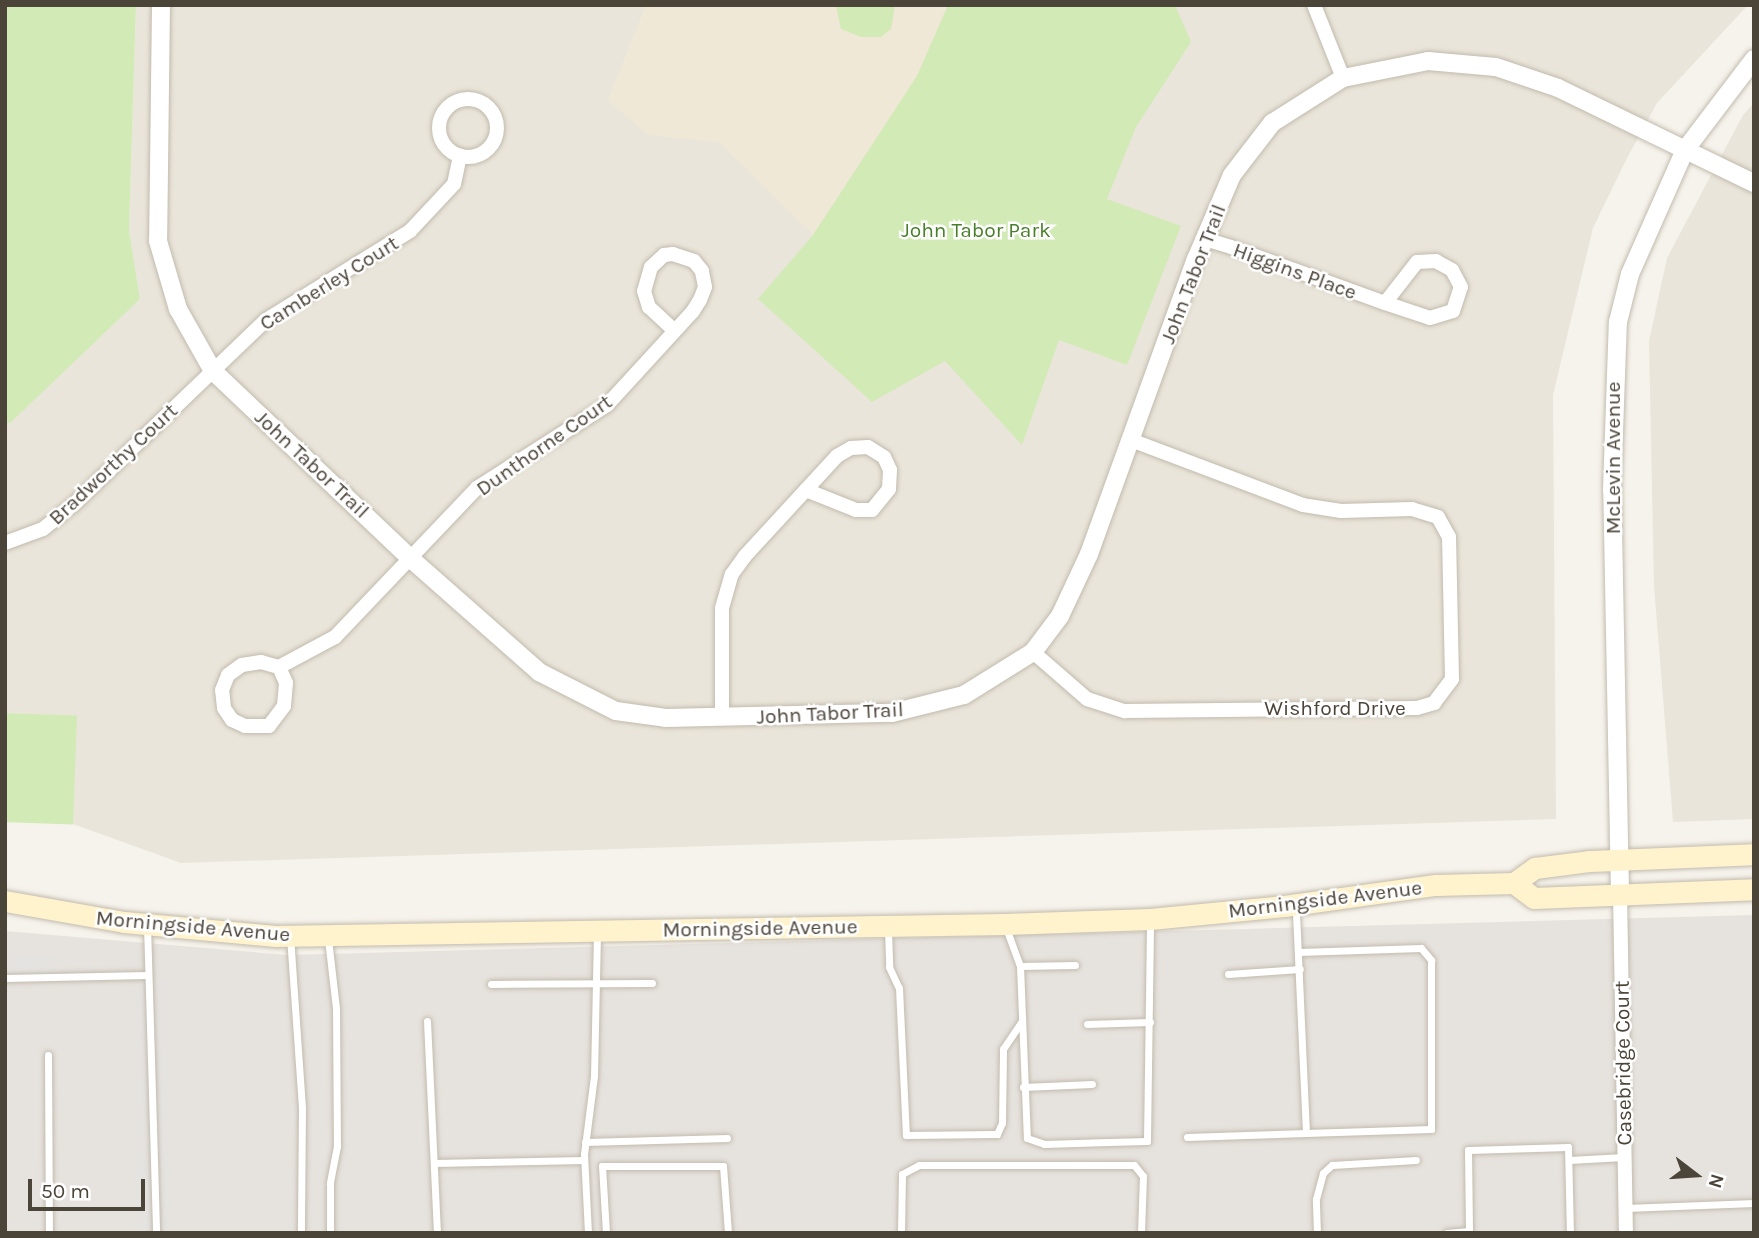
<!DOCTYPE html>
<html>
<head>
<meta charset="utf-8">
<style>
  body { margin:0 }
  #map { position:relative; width:1759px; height:1238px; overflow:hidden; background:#f6f3ec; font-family:Karla,sans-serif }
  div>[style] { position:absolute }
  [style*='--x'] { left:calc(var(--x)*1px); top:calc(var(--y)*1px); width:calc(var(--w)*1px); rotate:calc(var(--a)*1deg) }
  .residential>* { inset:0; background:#eae5da }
  .industrial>* { inset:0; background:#e6e2dd }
  .education>* { inset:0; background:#efe8d6 }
  .green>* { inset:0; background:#d2eab5; transform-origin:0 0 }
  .parking>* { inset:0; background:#e5e3e0; transform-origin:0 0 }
  .roads { filter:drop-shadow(0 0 2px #c2bbae) drop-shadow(0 0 2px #c2bbae) }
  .service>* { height:7px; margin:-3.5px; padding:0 3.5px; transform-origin:3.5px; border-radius:3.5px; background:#fff }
  .minor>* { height:14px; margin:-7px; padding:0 7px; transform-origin:7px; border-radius:7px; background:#fff }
  .minor>.ring { margin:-7px; padding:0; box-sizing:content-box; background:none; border:14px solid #fff; border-radius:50% }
  .tertiary>* { height:18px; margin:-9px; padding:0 9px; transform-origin:9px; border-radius:9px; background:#fff }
  .secondary>* { height:21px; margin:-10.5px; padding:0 10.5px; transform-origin:10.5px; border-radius:10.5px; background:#fff3cd }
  span { translate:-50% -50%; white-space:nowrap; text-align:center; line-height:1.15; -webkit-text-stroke:5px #fff; paint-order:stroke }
  .park-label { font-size:21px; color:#4a7f2a }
  .street-label { font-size:21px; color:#4b4439 }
  .frame { position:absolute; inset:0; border:7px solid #4b4439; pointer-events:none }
  .north { position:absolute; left:1661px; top:1140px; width:70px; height:70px; -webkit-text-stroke:5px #fff; paint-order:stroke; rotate:107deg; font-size:19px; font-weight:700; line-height:28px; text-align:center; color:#4b4439 }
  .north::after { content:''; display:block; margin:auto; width:24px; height:32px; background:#4b4439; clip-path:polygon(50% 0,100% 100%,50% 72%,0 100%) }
  .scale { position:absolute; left:28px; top:1179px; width:117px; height:32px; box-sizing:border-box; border:4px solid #4b4439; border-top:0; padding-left:9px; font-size:21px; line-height:24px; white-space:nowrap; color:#4b4439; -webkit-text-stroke:5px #fff; paint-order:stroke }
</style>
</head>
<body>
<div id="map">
  <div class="residential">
    <i style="clip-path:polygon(136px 5px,1748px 5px,1657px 103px,1626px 160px,1593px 228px,1553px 395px,1556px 819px,181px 863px,73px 824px,76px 716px,5px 713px,5px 423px,140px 299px,129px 230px)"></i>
    <i style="clip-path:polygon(1754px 103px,1754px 819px,1673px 822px,1654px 586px,1649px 341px,1667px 258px,1743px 115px)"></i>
  </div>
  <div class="industrial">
    <i style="clip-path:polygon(1754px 915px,1754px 1233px,5px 1233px,5px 931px,287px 955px)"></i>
  </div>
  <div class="education">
    <i style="clip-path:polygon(646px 5px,948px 5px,917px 76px,813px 235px,719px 142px,648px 135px,608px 100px)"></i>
  </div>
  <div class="green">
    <i style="clip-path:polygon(5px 5px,136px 5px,129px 230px,140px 299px,10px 423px,5px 423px)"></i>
    <i style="clip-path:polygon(836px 5px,895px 5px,891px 29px,881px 37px,861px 37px,841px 29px)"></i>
    <i style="clip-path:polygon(948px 5px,1175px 5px,1191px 42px,1136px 127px,1107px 199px,1181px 226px,1127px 365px,1059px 340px,1022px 445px,945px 361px,872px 402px,758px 299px,813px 235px,917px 76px)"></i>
    <i style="left:5px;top:713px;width:72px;height:109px;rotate:2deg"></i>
  </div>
  <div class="parking">
    <i style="left:54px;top:957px;width:17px;height:49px;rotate:90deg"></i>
    <i style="clip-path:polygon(141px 979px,167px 979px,170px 1233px,137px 1233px,134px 991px,141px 991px)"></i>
  </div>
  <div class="roads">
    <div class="service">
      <i style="--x:147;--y:925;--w:308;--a:88.3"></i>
      <i style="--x:1006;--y:928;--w:40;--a:69.8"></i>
      <i style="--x:1020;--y:966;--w:172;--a:87.7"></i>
      <i style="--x:1027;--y:1138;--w:18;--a:19"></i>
      <i style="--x:1044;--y:1144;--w:103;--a:-1.7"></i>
      <i style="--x:1147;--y:1141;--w:221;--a:-89.2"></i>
      <i style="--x:888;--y:930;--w:37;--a:88"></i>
      <i style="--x:889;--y:967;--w:23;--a:65"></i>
      <i style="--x:899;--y:988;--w:147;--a:87.3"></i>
      <i style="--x:906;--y:1135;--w:91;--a:-0.6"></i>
      <i style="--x:997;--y:1134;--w:12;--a:-66"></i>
      <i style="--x:1002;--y:1123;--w:74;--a:-89.2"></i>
      <i style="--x:1003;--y:1049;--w:32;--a:-56"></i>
      <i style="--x:290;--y:936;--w:172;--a:86"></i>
      <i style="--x:302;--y:1108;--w:125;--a:90.5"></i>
      <i style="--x:328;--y:939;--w:69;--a:83.4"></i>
      <i style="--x:336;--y:1008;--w:138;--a:89.6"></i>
      <i style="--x:337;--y:1146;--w:38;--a:101"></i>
      <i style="--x:330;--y:1183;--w:50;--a:90"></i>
      <i style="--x:1299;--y:952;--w:122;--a:-1.9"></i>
      <i style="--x:1421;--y:948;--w:16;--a:50"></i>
      <i style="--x:1431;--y:960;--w:169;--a:90"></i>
      <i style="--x:1431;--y:1129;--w:125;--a:178.2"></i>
      <i style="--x:1020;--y:966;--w:55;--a:-1"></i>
      <i style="--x:1228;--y:974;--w:72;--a:-4"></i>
      <i style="--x:5;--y:978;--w:142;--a:-1.2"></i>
      <i style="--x:491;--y:984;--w:161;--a:-0.4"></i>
      <i style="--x:427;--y:1021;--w:212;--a:87.3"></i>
      <i style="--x:1087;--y:1024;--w:63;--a:-1.8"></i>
      <i style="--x:48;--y:1055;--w:178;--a:89.7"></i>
      <i style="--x:1023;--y:1087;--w:69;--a:-2.5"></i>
      <i style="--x:1187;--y:1137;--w:119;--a:-1.9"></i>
      <i style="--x:1306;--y:1133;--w:224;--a:-92.6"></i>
      <i style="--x:585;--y:1142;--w:142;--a:-1.6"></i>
      <i style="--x:1569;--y:1160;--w:55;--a:-3.1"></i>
      <i style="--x:434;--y:1163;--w:150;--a:-1.1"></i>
      <i style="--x:1626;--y:1208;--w:128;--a:-2.2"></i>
      <i style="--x:588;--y:1233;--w:79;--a:-92.9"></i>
      <i style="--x:584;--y:1154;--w:79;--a:-82.7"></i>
      <i style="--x:594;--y:1076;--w:143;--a:-88.8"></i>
      <i style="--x:606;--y:1233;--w:67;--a:-93.4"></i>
      <i style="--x:602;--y:1166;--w:121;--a:0"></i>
      <i style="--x:723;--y:1166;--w:67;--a:85.7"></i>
      <i style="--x:901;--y:1233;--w:59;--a:-89"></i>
      <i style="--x:902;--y:1174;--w:19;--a:-28"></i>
      <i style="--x:919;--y:1165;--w:215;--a:0"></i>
      <i style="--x:1134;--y:1165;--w:14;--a:51"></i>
      <i style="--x:1143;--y:1176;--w:57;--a:92"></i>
      <i style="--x:1317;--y:1233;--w:34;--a:-92"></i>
      <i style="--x:1316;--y:1199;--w:27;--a:-75"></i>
      <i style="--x:1323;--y:1173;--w:12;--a:-42"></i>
      <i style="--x:1332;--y:1165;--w:84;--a:-3.4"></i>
      <i style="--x:1447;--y:1233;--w:22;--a:-5"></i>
      <i style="--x:1469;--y:1231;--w:81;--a:-90.7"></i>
      <i style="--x:1468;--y:1150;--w:100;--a:-1.7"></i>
      <i style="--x:1568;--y:1147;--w:86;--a:88.7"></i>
    </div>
    <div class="minor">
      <i style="--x:1314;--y:5;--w:79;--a:68.3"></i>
      <i class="ring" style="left:439px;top:99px;width:44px;height:44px"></i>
      <i style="--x:1205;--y:239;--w:27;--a:17"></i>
      <i style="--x:1231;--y:247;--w:164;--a:20"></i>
      <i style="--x:1385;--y:303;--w:47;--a:18.4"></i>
      <i style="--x:1430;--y:318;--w:24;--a:-17"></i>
      <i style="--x:1453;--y:311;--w:25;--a:-72"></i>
      <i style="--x:1461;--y:287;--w:19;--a:-118"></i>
      <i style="--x:1452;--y:270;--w:18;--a:-151"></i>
      <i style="--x:1436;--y:261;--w:19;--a:177"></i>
      <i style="--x:1417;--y:262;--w:52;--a:128"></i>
      <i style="--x:5;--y:543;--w:40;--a:-20.2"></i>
      <i style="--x:43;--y:529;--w:38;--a:-39"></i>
      <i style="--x:73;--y:505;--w:267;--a:-43.8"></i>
      <i style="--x:266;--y:320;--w:169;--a:-31.7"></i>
      <i style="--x:410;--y:231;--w:64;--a:-46.9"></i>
      <i style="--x:454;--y:184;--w:29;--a:-78"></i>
      <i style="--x:1033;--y:652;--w:72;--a:41"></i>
      <i style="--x:1087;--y:699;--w:40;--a:18"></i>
      <i style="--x:1125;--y:711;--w:292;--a:-0.6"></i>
      <i style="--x:1417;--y:708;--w:18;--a:-16"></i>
      <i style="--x:1434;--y:703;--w:30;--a:-53"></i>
      <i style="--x:1452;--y:679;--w:142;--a:-91.2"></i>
      <i style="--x:1449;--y:537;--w:23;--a:-119"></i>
      <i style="--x:1438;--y:517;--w:27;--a:-163"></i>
      <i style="--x:1412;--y:509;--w:71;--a:178.4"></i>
      <i style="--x:1341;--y:511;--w:38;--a:-171"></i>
      <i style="--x:1303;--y:505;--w:184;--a:-159.3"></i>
      <i style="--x:261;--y:662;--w:19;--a:16"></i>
      <i style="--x:279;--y:667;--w:17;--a:66"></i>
      <i style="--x:286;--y:683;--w:23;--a:95"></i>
      <i style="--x:284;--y:706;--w:25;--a:127"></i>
      <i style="--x:269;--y:726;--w:24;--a:180"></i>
      <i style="--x:245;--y:726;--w:14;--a:-155"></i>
      <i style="--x:232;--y:720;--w:14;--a:-124"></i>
      <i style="--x:224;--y:708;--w:18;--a:-96"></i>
      <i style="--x:222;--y:690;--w:16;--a:-68"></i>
      <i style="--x:228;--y:675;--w:17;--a:-36"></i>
      <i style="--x:242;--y:665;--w:19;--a:-9"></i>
      <i style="--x:279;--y:667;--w:64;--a:-28.2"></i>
      <i style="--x:335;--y:637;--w:206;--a:-46.4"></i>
      <i style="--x:477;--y:488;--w:154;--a:-32.6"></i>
      <i style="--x:607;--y:405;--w:127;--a:-47.5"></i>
      <i style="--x:693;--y:311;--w:13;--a:-58"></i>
      <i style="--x:700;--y:300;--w:14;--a:-69"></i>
      <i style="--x:705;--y:287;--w:16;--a:-101"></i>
      <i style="--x:702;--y:271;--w:13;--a:-129"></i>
      <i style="--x:694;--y:261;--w:22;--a:-162"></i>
      <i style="--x:673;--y:254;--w:9;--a:174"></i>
      <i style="--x:664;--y:255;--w:18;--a:137"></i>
      <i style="--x:651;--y:267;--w:25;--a:106"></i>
      <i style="--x:644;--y:291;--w:17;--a:73"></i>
      <i style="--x:649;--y:307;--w:34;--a:43"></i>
      <i style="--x:722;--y:718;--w:110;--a:-90"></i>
      <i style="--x:722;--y:608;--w:35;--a:-74"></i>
      <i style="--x:732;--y:574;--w:22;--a:-54"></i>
      <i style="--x:745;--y:556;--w:136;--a:-47.4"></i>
      <i style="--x:837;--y:456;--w:16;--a:-30"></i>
      <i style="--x:851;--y:448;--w:17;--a:-3"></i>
      <i style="--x:868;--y:447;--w:19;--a:32"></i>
      <i style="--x:884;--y:457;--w:14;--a:65"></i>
      <i style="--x:890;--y:470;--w:19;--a:93"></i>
      <i style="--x:889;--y:489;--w:27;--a:129"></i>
      <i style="--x:872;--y:510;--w:16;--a:180"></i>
      <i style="--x:856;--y:510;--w:54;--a:-158.2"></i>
      <i style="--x:1620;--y:893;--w:340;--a:89"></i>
    </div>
    <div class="tertiary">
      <i style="--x:161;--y:5;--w:236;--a:90.7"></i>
      <i style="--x:158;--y:241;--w:71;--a:73.6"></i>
      <i style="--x:178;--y:309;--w:71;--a:60.6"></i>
      <i style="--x:213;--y:371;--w:273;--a:43.5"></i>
      <i style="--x:411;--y:559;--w:171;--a:41.4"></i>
      <i style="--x:539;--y:672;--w:86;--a:26.9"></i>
      <i style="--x:616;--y:711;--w:50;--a:8"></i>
      <i style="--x:666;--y:718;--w:226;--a:-1.3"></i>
      <i style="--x:892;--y:713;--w:74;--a:-14"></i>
      <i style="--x:964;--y:695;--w:81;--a:-31.9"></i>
      <i style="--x:1033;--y:652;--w:45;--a:-53.1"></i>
      <i style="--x:1060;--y:616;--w:68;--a:-64.9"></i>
      <i style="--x:1089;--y:554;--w:314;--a:-70.1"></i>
      <i style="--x:1196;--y:259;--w:91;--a:-66.8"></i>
      <i style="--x:1232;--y:175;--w:66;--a:-52.4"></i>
      <i style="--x:1272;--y:123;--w:84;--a:-32.4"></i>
      <i style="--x:1343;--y:78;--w:87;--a:-11.3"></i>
      <i style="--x:1428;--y:61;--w:68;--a:5"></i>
      <i style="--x:1496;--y:67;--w:65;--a:18.7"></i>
      <i style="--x:1558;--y:88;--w:218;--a:25.9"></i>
      <i style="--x:1620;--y:893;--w:403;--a:-91.1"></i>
      <i style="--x:1612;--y:490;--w:168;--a:-88"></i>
      <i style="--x:1618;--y:322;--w:49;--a:-76"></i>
      <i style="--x:1630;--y:274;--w:136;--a:-66.1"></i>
      <i style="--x:1685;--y:150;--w:114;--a:-52.8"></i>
    </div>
    <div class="secondary">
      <i style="--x:1514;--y:883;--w:25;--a:37"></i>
      <i style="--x:1534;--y:898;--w:220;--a:-2.3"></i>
      <i style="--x:5;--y:901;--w:121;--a:10"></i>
      <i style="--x:124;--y:922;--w:152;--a:5.3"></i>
      <i style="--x:275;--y:936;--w:729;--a:-0.94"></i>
      <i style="--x:1004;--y:924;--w:146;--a:-2"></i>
      <i style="--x:1150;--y:919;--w:135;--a:-5.5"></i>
      <i style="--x:1284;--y:906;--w:153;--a:-7.9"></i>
      <i style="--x:1436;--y:885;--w:78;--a:-1.5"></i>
      <i style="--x:1514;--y:883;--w:26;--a:-36"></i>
      <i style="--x:1535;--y:868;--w:54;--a:-7.4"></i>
      <i style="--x:1589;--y:861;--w:165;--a:-2.4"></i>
    </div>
  </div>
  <div class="park-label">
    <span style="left:976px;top:230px">John Tabor Park</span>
  </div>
  <div class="street-label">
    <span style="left:1295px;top:271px;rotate:20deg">Higgins Place</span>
    <span style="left:1193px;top:274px;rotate:-69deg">John Tabor Trail</span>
    <span style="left:329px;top:283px;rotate:-32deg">Camberley Court</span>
    <span style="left:544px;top:445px;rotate:-35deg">Dunthorne Court</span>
    <span style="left:1613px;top:458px;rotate:-90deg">McLevin Avenue</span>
    <span style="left:113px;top:464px;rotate:-43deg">Bradworthy Court</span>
    <span style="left:312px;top:464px;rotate:43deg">John Tabor Trail</span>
    <span style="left:1335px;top:708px">Wishford Drive</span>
    <span style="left:830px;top:713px;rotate:-3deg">John Tabor Trail</span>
    <span style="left:1325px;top:899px;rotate:-7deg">Morningside Avenue</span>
    <span style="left:193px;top:926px;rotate:5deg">Morningside Avenue</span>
    <span style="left:760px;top:928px;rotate:-1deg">Morningside Avenue</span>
    <span style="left:1623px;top:1063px;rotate:-91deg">Casebridge Court</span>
  </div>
  <div class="frame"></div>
  <div class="north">N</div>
  <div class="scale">50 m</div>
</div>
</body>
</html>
